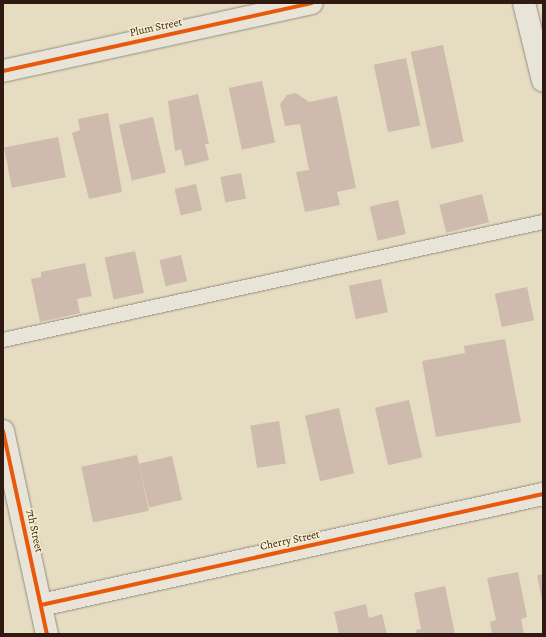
<!DOCTYPE html>
<html>
<head>
<meta charset="utf-8">
<style>
  body { margin:0 }
  #map { position:relative; width:546px; height:637px; overflow:hidden; background:#e5dcc2; font-family:Alegreya,serif }
  div>[style] { position:absolute }
  [style*='--x'] { left:calc(var(--x)*1px); top:calc(var(--y)*1px); width:calc(var(--w)*1px); rotate:calc(var(--a)*1deg) }
  .building>* { inset:0; background:#cebbad; transform-origin:0 0 }
  .roads { filter:drop-shadow(0 0 1px #958d7e) drop-shadow(0 0 1px #958d7e) }
  .lane>* { height:14px; margin:-7px; padding:0 7px; transform-origin:7px; border-radius:7px; background:#e9e4d8 }
  .street>* { height:22px; margin:-11px; padding:0 11px; transform-origin:11px; border-radius:11px; background:#e9e4d8 }
  .cycleway>* { height:4px; margin:-2px; padding:0 2px; transform-origin:2px; border-radius:2px; background:#e8590c }
  span { translate:-50% -50%; white-space:nowrap; text-align:center; line-height:1.15; -webkit-text-stroke:3px #f8edce; paint-order:stroke }
  .street-label { font-size:11px; color:#2f1911 }
  .frame { position:absolute; inset:0; border:4px solid #2f1911; pointer-events:none }
</style>
</head>
<body>
<div id="map">
  <div class="building">
    <i style="left:443px;top:45px;width:99px;height:33px;rotate:78deg"></i>
    <i style="left:406px;top:58px;width:69px;height:33px;rotate:78deg"></i>
    <i style="left:262px;top:81px;width:63px;height:34px;rotate:78deg"></i>
    <i style="clip-path:polygon(296px 93px,309px 102px,337px 96px,356px 188px,337px 192px,340px 205px,305px 212px,296px 172px,309px 170px,300px 124px,285px 126px,280px 104px,287px 95px)"></i>
    <i style="clip-path:polygon(198px 94px,209px 144px,205px 144px,209px 160px,185px 166px,181px 149px,175px 151px,168px 101px)"></i>
    <i style="clip-path:polygon(108px 113px,122px 192px,89px 199px,72px 133px,80px 130px,78px 119px)"></i>
    <i style="left:153px;top:117px;width:57px;height:35px;rotate:77deg"></i>
    <i style="left:58px;top:137px;width:41px;height:55px;rotate:79deg"></i>
    <i style="left:241px;top:173px;width:26px;height:21px;rotate:79deg"></i>
    <i style="left:196px;top:184px;width:27px;height:22px;rotate:77deg"></i>
    <i style="left:482px;top:194px;width:29px;height:44px;rotate:76deg"></i>
    <i style="left:398px;top:200px;width:35px;height:29px;rotate:77deg"></i>
    <i style="left:135px;top:251px;width:43px;height:31px;rotate:78deg"></i>
    <i style="left:181px;top:255px;width:27px;height:22px;rotate:77deg"></i>
    <i style="clip-path:polygon(85px 263px,92px 296px,77px 299px,80px 313px,40px 322px,31px 279px,41px 277px,41px 272px)"></i>
    <i style="left:381px;top:279px;width:34px;height:33px;rotate:78deg"></i>
    <i style="left:527px;top:287px;width:34px;height:33px;rotate:78deg"></i>
    <i style="clip-path:polygon(505px 339px,521px 422px,436px 437px,422px 361px,465px 353px,464px 346px)"></i>
    <i style="left:409px;top:400px;width:59px;height:35px;rotate:77deg"></i>
    <i style="left:339px;top:408px;width:67px;height:35px;rotate:77deg"></i>
    <i style="left:279px;top:421px;width:43px;height:29px;rotate:81deg"></i>
    <i style="left:137px;top:455px;width:57px;height:57px;rotate:78deg"></i>
    <i style="left:172px;top:456px;width:45px;height:34px;rotate:77deg"></i>
    <i style="clip-path:polygon(518px 572px,527px 617px,521px 619px,524px 634px,492px 634px,490px 622px,496px 620px,487px 578px)"></i>
    <i style="clip-path:polygon(543px 574px,543px 601px,542px 601px,537px 575px)"></i>
    <i style="clip-path:polygon(445px 586px,455px 634px,417px 634px,416px 630px,421px 629px,414px 593px)"></i>
    <i style="clip-path:polygon(366px 604px,369px 618px,382px 614px,387px 634px,339px 634px,334px 612px)"></i>
  </div>
  <div class="roads">
    <div class="lane">
      <i style="--x:3;--y:340;--w:553;--a:-12.33"></i>
    </div>
    <div class="street">
      <i style="--x:524;--y:3;--w:80;--a:76.3"></i>
      <i style="--x:3;--y:71;--w:316;--a:-12.4"></i>
      <i style="--x:3;--y:431;--w:208;--a:77.8"></i>
      <i style="--x:41;--y:605;--w:514;--a:-12.47"></i>
    </div>
  </div>
  <div class="cycleway">
    <i style="--x:3;--y:71;--w:316;--a:-12.4"></i>
    <i style="--x:3;--y:431;--w:208;--a:77.8"></i>
    <i style="--x:41;--y:605;--w:514;--a:-12.47"></i>
  </div>
  <div class="street-label">
    <span style="left:156px;top:28px;rotate:-12deg">Plum Street</span>
    <span style="left:34px;top:531px;rotate:78deg">7th Street</span>
    <span style="left:290px;top:541px;rotate:-12deg">Cherry Street</span>
  </div>
  <div class="frame"></div>
</div>
</body>
</html>
